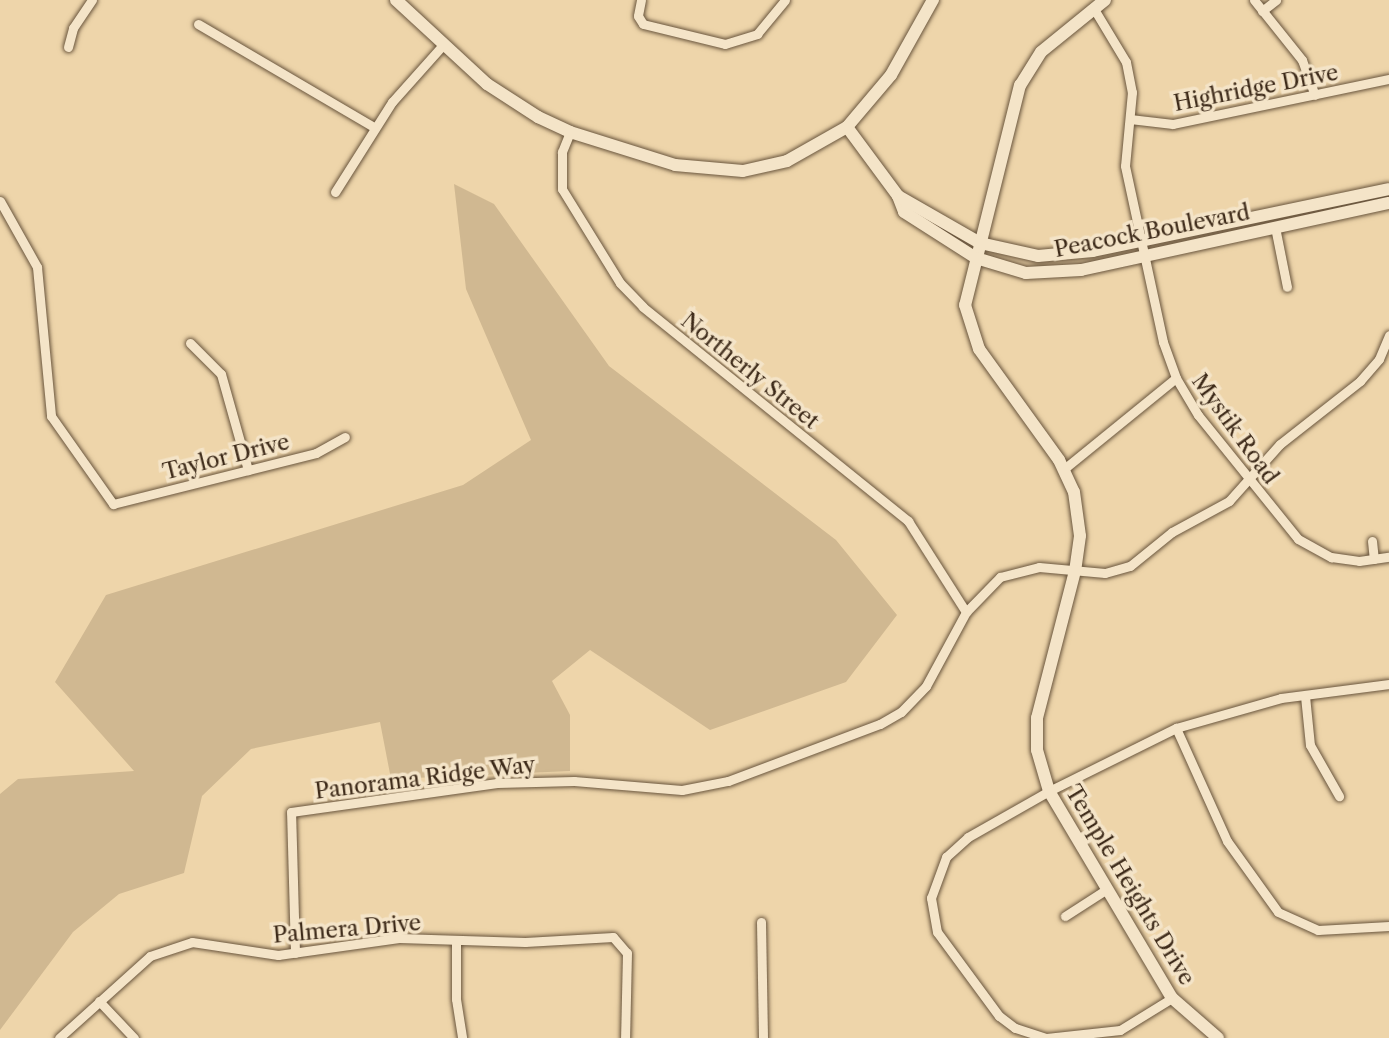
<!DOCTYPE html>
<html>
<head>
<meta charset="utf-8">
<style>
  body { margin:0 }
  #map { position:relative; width:1389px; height:1038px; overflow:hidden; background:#eed5aa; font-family:"Libre Caslon Text",serif }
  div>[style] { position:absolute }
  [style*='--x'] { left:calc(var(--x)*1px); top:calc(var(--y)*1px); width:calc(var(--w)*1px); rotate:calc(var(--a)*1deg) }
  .green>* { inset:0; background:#d0b891 }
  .roads { filter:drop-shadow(0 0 2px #69553d) drop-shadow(0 0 2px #69553d) }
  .street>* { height:9px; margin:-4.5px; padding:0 4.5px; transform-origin:4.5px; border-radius:4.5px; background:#f4e4c8 }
  .secondary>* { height:12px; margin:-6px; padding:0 6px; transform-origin:6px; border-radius:6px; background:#f4e4c8 }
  span { translate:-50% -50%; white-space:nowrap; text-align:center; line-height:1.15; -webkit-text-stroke:7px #f4e4c8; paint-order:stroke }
  .street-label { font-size:22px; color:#3d2a19 }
</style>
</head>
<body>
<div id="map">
  <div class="green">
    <i style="clip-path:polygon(454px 184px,494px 204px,609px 366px,836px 540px,897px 615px,846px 682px,710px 730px,590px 650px,552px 681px,570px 715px,570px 771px,391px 779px,380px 722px,251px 749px,202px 796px,184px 873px,119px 894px,73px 932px,0 1030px,0 794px,18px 779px,134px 771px,55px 682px,106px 595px,463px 485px,531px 440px,466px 289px)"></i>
  </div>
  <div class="roads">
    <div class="street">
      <i style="--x:641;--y:0;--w:16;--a:101"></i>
      <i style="--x:638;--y:16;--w:9;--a:58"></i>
      <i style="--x:643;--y:24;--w:84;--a:13.7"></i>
      <i style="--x:725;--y:44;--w:34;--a:-17"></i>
      <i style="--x:757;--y:34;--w:44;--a:-50.5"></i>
      <i style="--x:1254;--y:0;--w:77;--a:51.3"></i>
      <i style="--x:1302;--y:60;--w:37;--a:70"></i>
      <i style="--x:1094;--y:9;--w:62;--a:58.9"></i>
      <i style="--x:1126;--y:62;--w:31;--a:79"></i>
      <i style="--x:1132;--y:92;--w:74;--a:95.4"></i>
      <i style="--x:1125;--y:166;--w:180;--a:77.8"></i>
      <i style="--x:1163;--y:342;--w:38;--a:70"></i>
      <i style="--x:1176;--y:378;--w:43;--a:59.3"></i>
      <i style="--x:1198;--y:415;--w:159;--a:51.1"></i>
      <i style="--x:1298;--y:539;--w:38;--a:29"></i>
      <i style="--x:1331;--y:557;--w:28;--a:8"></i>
      <i style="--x:1359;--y:561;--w:30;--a:-8"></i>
      <i style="--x:1262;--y:11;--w:18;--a:-38"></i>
      <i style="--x:198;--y:24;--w:205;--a:30.4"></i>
      <i style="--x:68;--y:47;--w:20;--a:-75"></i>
      <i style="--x:73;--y:28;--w:34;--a:-56"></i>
      <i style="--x:1130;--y:119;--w:43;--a:6.6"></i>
      <i style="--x:1173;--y:124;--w:221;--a:-11.8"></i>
      <i style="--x:570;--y:132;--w:22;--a:112"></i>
      <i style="--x:562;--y:152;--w:37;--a:90"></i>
      <i style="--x:562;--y:189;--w:110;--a:58.3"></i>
      <i style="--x:620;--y:283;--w:33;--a:46"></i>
      <i style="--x:643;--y:307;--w:341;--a:38.9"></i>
      <i style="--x:908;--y:521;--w:108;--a:57.5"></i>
      <i style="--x:335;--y:192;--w:107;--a:-57.7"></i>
      <i style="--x:392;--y:102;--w:76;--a:-48.2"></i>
      <i style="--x:0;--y:201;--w:76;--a:60.7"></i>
      <i style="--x:37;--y:267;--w:150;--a:84.6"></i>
      <i style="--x:51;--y:416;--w:108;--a:54.8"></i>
      <i style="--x:113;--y:504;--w:209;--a:-14.1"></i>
      <i style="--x:316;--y:453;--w:33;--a:-29"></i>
      <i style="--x:1275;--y:227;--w:61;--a:78.7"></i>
      <i style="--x:190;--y:343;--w:44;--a:45"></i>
      <i style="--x:221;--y:374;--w:100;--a:74.3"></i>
      <i style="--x:1064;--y:469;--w:144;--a:-39.1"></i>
      <i style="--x:1372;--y:541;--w:18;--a:84"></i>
      <i style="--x:1305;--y:696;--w:49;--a:84.2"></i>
      <i style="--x:1310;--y:745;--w:59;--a:60.4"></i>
      <i style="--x:1176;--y:728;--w:124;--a:65.7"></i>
      <i style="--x:1227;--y:841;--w:87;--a:54.3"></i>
      <i style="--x:1278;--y:912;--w:44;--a:24.2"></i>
      <i style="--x:1318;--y:930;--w:71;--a:-3.2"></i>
      <i style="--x:1065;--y:916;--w:50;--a:-32.7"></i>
      <i style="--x:761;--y:922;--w:116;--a:89"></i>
      <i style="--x:456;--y:941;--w:58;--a:90"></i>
      <i style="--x:456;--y:999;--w:39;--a:81"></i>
      <i style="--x:295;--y:953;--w:141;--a:-91.6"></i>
      <i style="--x:291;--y:812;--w:208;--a:-8"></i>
      <i style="--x:497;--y:783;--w:77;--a:-1.5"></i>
      <i style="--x:574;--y:781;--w:108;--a:4.8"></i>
      <i style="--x:682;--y:790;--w:47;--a:-11.1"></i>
      <i style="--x:728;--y:781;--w:162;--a:-20.6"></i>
      <i style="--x:880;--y:724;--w:24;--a:-30"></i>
      <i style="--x:901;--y:712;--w:36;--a:-46"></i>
      <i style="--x:926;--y:686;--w:84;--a:-61.6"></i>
      <i style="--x:966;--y:612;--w:49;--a:-45.8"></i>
      <i style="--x:1000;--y:577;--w:40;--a:-14.4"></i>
      <i style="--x:1039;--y:567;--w:66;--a:5.2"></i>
      <i style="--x:1105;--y:573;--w:26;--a:-16"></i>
      <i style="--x:1130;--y:566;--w:54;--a:-39"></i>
      <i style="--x:1172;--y:532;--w:65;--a:-28.5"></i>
      <i style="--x:1229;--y:501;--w:76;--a:-48.2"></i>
      <i style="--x:1280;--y:444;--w:102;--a:-38.2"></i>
      <i style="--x:1360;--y:381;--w:29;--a:-49"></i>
      <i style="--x:1379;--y:359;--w:26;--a:-67"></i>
      <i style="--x:1172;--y:998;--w:61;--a:148.4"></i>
      <i style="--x:1120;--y:1030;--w:74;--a:173.8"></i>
      <i style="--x:1046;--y:1038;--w:33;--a:-162"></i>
      <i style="--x:1015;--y:1028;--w:20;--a:-143"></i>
      <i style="--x:999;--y:1016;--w:104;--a:-126.4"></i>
      <i style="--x:937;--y:932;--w:35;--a:-100"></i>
      <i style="--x:931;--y:898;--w:44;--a:-69.9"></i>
      <i style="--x:946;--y:857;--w:30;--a:-42"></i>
      <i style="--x:968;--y:837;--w:93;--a:-29.6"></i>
      <i style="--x:1049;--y:791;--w:142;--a:-26.4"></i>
      <i style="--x:1176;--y:728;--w:109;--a:-15.9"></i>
      <i style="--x:1281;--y:698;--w:109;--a:-7.4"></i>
      <i style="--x:99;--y:1001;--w:51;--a:46.6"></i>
      <i style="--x:59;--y:1038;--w:122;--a:-42"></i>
      <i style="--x:150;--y:956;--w:44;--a:-18.4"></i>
      <i style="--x:192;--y:942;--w:87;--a:8.6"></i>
      <i style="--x:278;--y:955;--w:122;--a:-8"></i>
      <i style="--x:399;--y:938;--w:126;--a:1.8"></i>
      <i style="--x:525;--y:942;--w:88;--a:-3.3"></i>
      <i style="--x:613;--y:937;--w:21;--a:49"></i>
      <i style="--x:627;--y:953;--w:85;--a:91.3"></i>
    </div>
    <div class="secondary">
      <i style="--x:396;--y:0;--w:124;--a:42.7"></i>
      <i style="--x:487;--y:84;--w:61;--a:32.9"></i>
      <i style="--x:538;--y:117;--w:35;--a:25"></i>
      <i style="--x:570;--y:132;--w:110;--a:17.4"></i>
      <i style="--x:675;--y:165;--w:68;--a:5"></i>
      <i style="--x:743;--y:171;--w:45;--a:-12.8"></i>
      <i style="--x:787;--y:161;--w:69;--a:-29.5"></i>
      <i style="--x:847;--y:127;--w:68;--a:-49.8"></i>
      <i style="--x:891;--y:75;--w:86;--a:-60.8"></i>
      <i style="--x:1105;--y:0;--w:82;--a:140.9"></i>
      <i style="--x:1041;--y:52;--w:39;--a:122"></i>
      <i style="--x:1020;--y:85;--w:227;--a:104"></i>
      <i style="--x:965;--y:305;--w:46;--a:72.3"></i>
      <i style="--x:979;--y:349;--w:137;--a:54.2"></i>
      <i style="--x:1059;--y:460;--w:35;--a:65"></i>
      <i style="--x:1074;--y:492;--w:44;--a:82.2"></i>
      <i style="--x:1080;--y:536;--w:35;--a:98"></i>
      <i style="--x:1075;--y:571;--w:152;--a:104.5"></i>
      <i style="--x:1037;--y:718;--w:32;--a:90"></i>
      <i style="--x:1037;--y:750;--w:43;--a:73.7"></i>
      <i style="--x:1049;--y:791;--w:241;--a:59.3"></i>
      <i style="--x:1172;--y:998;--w:61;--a:41"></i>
      <i style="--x:847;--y:127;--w:86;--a:53.5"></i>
      <i style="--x:898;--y:196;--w:17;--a:69"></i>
      <i style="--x:904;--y:212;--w:85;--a:32.6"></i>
      <i style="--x:976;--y:258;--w:52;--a:16.7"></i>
      <i style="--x:1026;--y:273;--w:55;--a:-3.1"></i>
      <i style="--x:1081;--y:270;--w:315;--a:-12.3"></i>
      <i style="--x:898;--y:196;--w:95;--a:29.8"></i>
      <i style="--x:980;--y:243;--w:59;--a:12.6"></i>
      <i style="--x:1038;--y:256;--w:55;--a:-5.2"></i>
      <i style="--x:1093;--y:251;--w:302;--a:-11.8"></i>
    </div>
  </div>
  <div class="street-label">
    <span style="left:1256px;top:88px;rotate:-11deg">Highridge Drive</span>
    <span style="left:1152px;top:231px;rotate:-11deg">Peacock Boulevard</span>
    <span style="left:750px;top:371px;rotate:39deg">Northerly Street</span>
    <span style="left:1235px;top:429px;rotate:54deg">Mystik Road</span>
    <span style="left:226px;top:457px;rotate:-14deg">Taylor Drive</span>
    <span style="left:425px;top:778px;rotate:-7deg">Panorama Ridge Way</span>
    <span style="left:1130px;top:885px;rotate:59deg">Temple Heights Drive</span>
    <span style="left:347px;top:929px;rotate:-5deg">Palmera Drive</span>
  </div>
</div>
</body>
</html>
